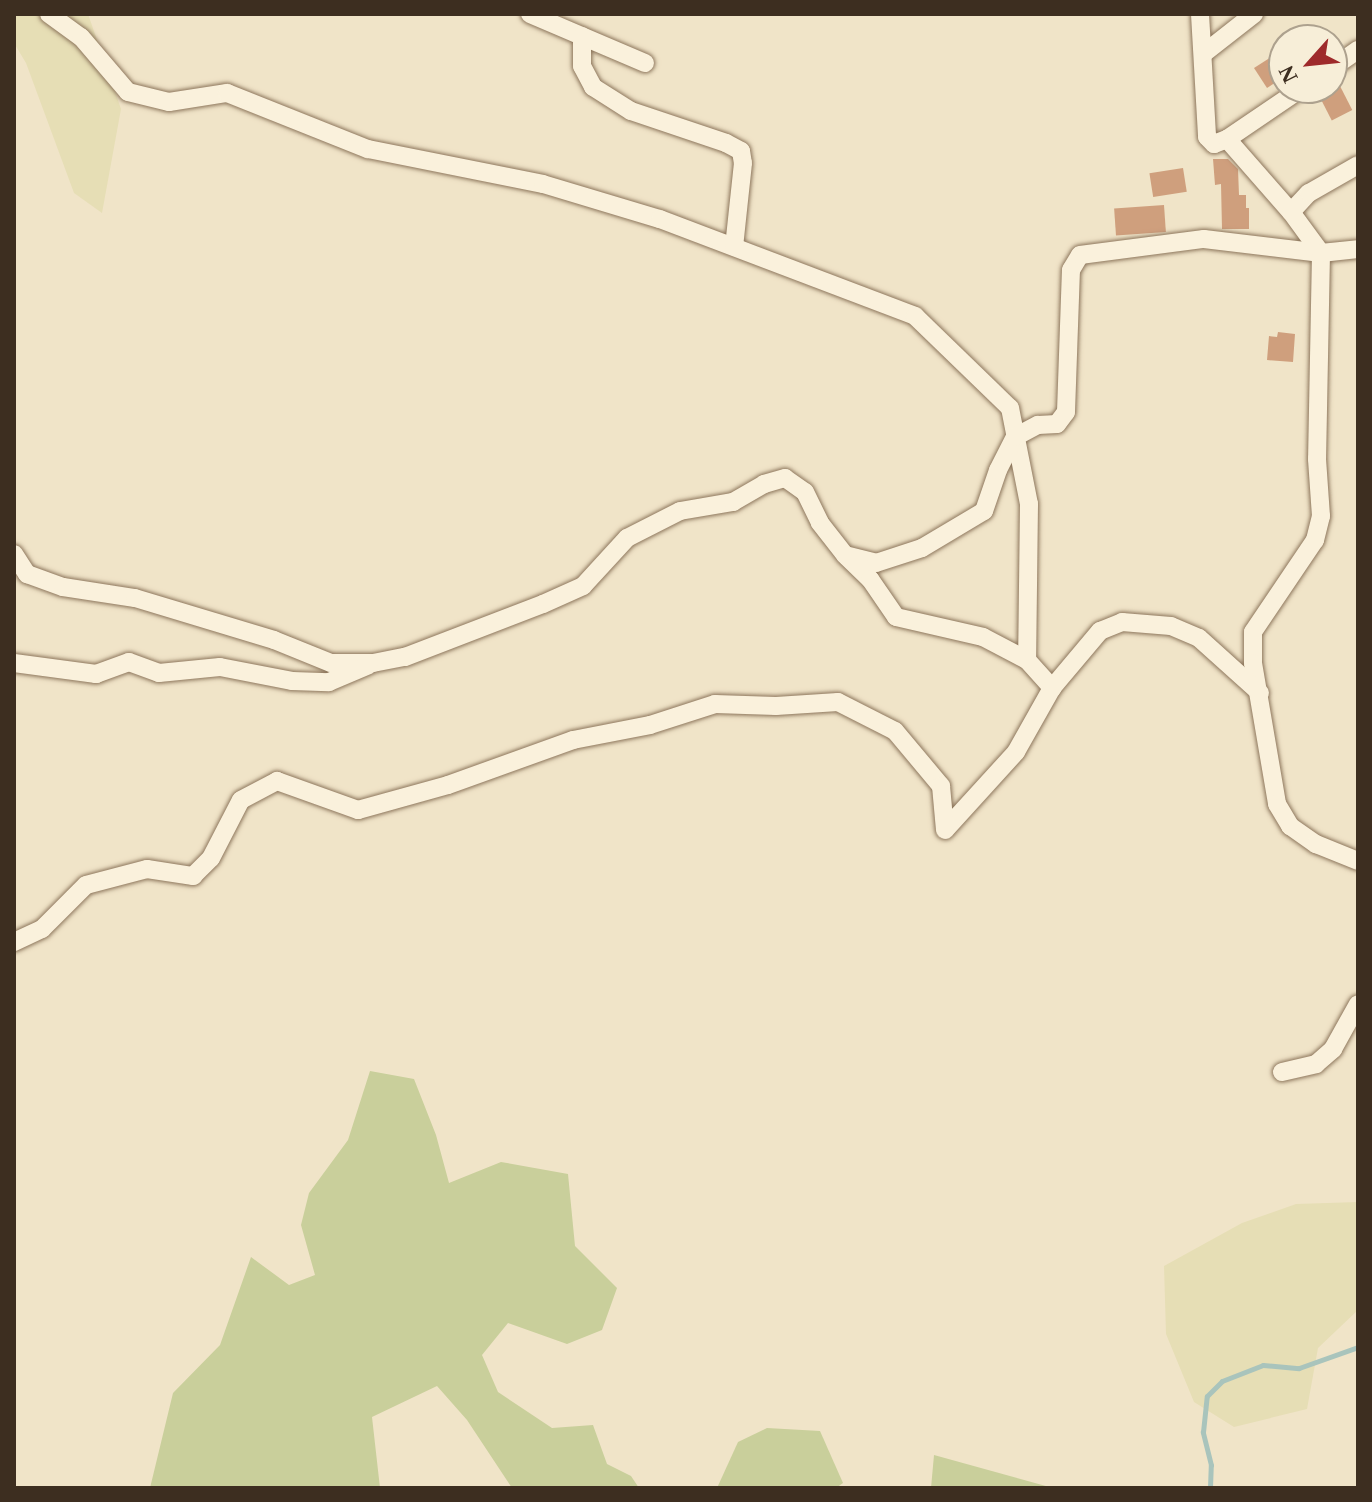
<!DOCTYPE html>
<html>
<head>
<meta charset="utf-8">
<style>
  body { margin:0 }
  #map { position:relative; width:1372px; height:1502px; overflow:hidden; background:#f0e4c8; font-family:"Times New Roman",serif }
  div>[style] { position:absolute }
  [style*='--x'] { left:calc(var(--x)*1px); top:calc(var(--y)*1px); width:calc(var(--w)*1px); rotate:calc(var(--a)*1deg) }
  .farmland>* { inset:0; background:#e6deb5 }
  .green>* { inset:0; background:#c9cf9b }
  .stream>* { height:5px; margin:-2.5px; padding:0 2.5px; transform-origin:2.5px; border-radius:2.5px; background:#a9c4bc }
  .building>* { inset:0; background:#cf9f7d; transform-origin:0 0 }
  .roads { filter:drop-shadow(0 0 2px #8d765c) drop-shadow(0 0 2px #8d765c) }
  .minor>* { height:18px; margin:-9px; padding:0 9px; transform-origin:9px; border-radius:9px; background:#faf1dc }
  span { translate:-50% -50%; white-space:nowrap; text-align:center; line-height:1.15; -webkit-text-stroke:7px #f7eed8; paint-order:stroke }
  .frame { position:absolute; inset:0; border:16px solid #3d2e20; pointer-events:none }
  .north { position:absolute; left:1268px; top:24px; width:80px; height:80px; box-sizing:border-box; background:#f7eed8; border:2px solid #ada18e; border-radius:50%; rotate:243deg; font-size:22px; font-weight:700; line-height:32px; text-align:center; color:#3d2e20 }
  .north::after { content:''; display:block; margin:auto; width:28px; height:36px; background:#9e2a2b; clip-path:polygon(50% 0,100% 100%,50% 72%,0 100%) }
</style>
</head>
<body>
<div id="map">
  <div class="farmland">
    <i style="clip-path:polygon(14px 14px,88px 14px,121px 109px,102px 213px,74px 193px,26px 63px,14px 43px)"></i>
    <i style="clip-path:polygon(1358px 1202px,1358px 1310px,1318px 1348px,1307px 1409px,1234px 1427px,1194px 1402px,1166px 1334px,1164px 1266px,1242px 1223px,1296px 1204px)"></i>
  </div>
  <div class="green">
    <i style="clip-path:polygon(370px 1071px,414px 1079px,436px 1135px,449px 1183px,501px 1162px,568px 1174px,575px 1246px,617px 1288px,602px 1330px,567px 1344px,508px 1323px,482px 1355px,498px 1392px,552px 1428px,593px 1425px,607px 1464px,631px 1476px,639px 1488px,512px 1488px,467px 1420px,437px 1386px,372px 1417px,380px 1488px,150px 1488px,173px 1393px,220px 1345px,251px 1257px,289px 1285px,315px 1275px,301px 1225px,309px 1193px,348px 1140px)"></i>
    <i style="clip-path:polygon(767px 1428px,820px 1431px,843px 1483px,836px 1488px,717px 1488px,738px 1442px)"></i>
    <i style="clip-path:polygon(934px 1455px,1053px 1488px,931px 1488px)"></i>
  </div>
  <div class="stream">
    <i style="--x:1210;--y:1488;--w:23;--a:-88"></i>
    <i style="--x:1211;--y:1465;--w:34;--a:-104"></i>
    <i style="--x:1203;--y:1432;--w:36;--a:-84"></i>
    <i style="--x:1207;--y:1396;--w:21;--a:-45"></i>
    <i style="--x:1222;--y:1381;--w:44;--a:-21.3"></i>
    <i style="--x:1263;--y:1365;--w:36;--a:5"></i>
    <i style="--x:1299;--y:1368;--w:63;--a:-19.6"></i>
  </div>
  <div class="building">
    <i style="clip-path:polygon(1284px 49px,1284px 77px,1267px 88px,1254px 68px)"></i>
    <i style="left:1340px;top:86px;width:27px;height:23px;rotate:63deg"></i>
    <i style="clip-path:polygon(1213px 159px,1228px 159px,1238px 169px,1239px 195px,1246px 195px,1246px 208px,1249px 208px,1249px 229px,1222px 229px,1221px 184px,1215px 185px)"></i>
    <i style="left:1183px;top:168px;width:24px;height:34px;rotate:81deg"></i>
    <i style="left:1164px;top:205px;width:27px;height:50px;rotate:86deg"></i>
    <i style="clip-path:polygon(1278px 332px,1295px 334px,1293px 362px,1267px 360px,1269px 336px,1277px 337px)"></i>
  </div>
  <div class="roads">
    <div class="minor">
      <i style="--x:49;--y:14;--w:39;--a:36"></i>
      <i style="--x:81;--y:37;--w:72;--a:49.5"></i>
      <i style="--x:128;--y:92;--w:42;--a:13.7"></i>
      <i style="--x:169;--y:102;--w:59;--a:-8.8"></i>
      <i style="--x:227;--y:93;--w:152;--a:21.7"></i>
      <i style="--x:368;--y:149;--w:178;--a:11.3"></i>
      <i style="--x:543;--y:184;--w:122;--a:16.7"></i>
      <i style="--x:660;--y:219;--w:273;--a:20.8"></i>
      <i style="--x:915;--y:316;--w:132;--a:44.1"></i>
      <i style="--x:1010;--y:408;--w:98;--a:78.8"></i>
      <i style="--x:1029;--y:504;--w:156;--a:90.7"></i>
      <i style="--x:530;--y:14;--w:125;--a:23.1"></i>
      <i style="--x:1200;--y:14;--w:123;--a:86.7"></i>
      <i style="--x:1207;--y:137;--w:10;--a:45"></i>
      <i style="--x:1214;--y:144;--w:14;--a:-21"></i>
      <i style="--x:1227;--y:139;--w:97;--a:48.8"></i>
      <i style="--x:1291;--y:212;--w:51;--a:53.8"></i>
      <i style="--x:1321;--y:253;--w:206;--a:91.1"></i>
      <i style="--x:1317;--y:459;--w:57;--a:86"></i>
      <i style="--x:1321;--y:516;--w:25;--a:104"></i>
      <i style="--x:1315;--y:540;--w:111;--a:124"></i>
      <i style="--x:1253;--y:632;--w:31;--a:90"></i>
      <i style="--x:1253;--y:663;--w:143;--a:80.3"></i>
      <i style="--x:1277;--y:804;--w:26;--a:59"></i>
      <i style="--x:1290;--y:826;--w:32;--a:35"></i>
      <i style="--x:1316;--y:844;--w:45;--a:22"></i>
      <i style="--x:582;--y:36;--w:30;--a:90"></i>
      <i style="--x:582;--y:66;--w:24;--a:62"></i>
      <i style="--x:593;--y:87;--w:45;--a:32.3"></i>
      <i style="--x:631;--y:111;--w:100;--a:18.6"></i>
      <i style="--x:726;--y:143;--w:17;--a:28"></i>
      <i style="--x:741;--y:151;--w:12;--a:81"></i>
      <i style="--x:743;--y:163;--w:84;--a:96.1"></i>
      <i style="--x:1203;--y:54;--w:65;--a:-38.1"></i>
      <i style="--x:1332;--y:68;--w:32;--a:-35"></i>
      <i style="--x:1227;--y:139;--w:91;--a:-34.2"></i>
      <i style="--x:1291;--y:212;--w:26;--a:-47"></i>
      <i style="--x:1309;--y:193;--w:56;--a:-29.7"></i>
      <i style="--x:14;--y:554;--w:24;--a:57"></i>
      <i style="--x:27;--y:574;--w:38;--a:20"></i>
      <i style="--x:63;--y:587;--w:73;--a:8.7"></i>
      <i style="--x:135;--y:598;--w:145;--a:16.8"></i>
      <i style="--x:274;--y:640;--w:61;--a:22"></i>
      <i style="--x:331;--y:663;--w:42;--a:0"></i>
      <i style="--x:373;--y:663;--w:33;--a:-11"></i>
      <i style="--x:405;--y:657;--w:148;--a:-21"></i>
      <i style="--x:543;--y:604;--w:44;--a:-24.2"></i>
      <i style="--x:583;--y:586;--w:65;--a:-47.5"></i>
      <i style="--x:627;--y:538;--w:59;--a:-27"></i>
      <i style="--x:680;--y:511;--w:54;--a:-9.6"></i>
      <i style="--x:733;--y:502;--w:36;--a:-30"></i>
      <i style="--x:764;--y:484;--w:22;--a:-16"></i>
      <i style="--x:785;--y:478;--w:24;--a:35"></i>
      <i style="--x:805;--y:492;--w:34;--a:64"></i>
      <i style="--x:820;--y:523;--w:41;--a:52"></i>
      <i style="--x:845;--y:555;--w:32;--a:14"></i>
      <i style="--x:876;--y:563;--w:48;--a:-18.1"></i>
      <i style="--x:922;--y:548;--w:72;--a:-30.8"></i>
      <i style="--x:984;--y:511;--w:43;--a:-71.1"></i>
      <i style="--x:998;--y:470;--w:37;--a:-63"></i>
      <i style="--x:1015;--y:437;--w:26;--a:-28"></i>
      <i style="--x:1038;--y:425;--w:19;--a:-3"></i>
      <i style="--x:1057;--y:424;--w:15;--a:-53"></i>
      <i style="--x:1066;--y:412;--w:142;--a:-88"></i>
      <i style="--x:1071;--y:270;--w:17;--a:-59"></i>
      <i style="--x:1080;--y:255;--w:125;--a:-7.4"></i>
      <i style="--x:1204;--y:239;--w:118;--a:6.8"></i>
      <i style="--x:1321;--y:253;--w:37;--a:-6"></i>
      <i style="--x:847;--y:557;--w:32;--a:44"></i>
      <i style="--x:870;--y:579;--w:46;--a:55.6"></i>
      <i style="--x:896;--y:617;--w:89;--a:12.9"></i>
      <i style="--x:983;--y:637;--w:50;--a:27.6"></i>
      <i style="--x:1027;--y:660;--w:38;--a:48"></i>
      <i style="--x:1052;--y:688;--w:73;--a:119.4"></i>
      <i style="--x:1016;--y:752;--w:105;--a:132.3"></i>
      <i style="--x:14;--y:663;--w:83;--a:7.6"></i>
      <i style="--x:96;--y:674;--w:35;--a:-20"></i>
      <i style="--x:129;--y:662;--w:32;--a:20"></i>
      <i style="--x:159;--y:673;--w:61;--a:-5.6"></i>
      <i style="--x:220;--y:667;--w:73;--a:11"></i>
      <i style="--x:292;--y:681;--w:37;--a:2"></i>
      <i style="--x:329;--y:682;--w:43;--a:-23"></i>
      <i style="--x:1052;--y:688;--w:75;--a:-49.9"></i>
      <i style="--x:1100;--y:631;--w:24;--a:-22"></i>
      <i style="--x:1122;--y:622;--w:49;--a:4.7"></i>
      <i style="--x:1171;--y:626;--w:30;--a:23"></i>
      <i style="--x:1199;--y:638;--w:82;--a:42"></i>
      <i style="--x:14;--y:942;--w:31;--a:-25"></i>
      <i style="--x:42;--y:929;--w:62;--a:-45"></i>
      <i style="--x:86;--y:885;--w:63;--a:-14.7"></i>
      <i style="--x:147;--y:869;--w:47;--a:8.7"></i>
      <i style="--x:193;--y:876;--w:25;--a:-45"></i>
      <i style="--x:211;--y:858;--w:65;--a:-62.7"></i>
      <i style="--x:241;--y:800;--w:41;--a:-27.8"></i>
      <i style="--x:277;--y:781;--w:86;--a:19.7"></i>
      <i style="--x:358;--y:810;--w:93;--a:-15.5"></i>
      <i style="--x:448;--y:785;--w:133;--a:-19.8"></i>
      <i style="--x:573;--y:740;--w:78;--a:-11"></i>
      <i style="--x:650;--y:725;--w:68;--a:-17.9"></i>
      <i style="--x:715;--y:704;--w:61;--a:1.9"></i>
      <i style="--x:776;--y:706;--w:62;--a:-3.7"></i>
      <i style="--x:838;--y:702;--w:64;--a:27"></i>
      <i style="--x:895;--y:731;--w:72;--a:50.1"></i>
      <i style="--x:941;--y:786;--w:44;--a:84.8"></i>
      <i style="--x:1282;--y:1072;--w:35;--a:-13"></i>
      <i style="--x:1316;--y:1064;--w:23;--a:-41"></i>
      <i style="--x:1333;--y:1049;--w:51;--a:-60.9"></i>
    </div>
  </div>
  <div class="frame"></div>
  <div class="north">N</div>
</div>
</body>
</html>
